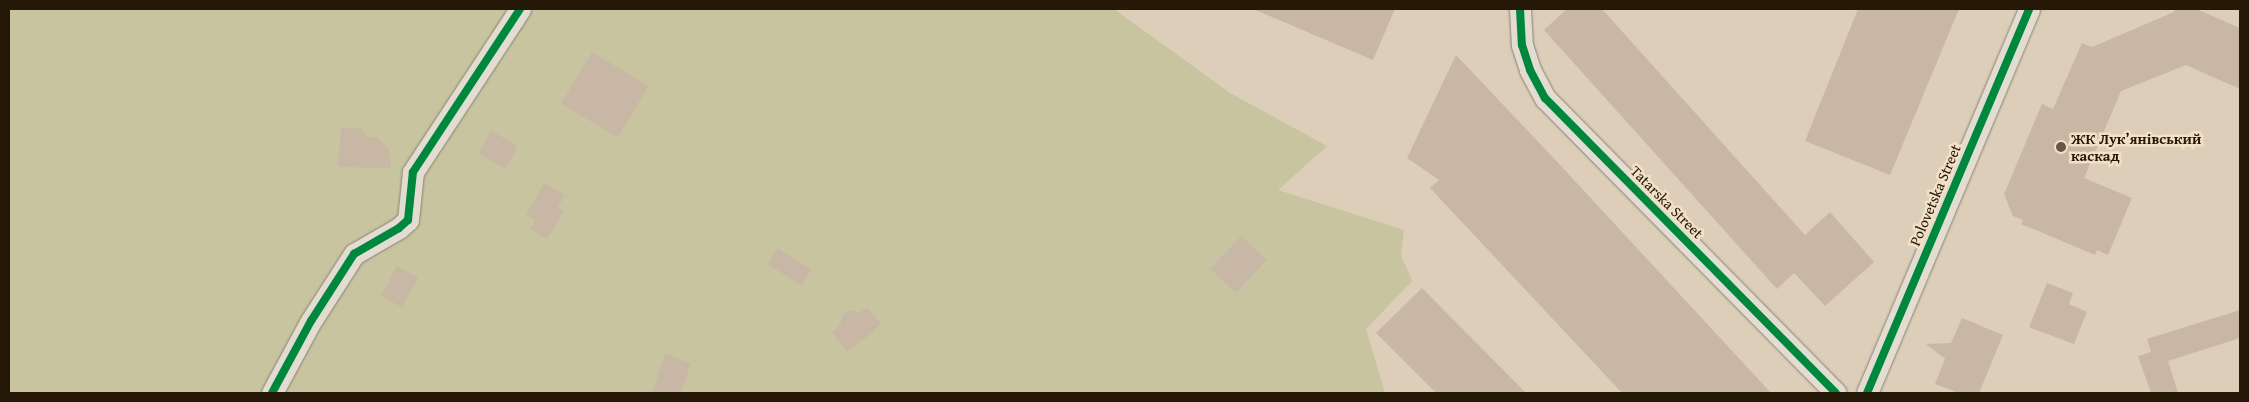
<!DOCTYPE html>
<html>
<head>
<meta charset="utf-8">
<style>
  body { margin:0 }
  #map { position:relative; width:2249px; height:402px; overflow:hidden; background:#dcceb8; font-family:"Gentium Book Plus",serif }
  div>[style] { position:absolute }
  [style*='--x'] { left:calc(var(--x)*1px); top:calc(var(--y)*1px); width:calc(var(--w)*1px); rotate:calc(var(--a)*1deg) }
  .green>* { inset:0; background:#c7c49f }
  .building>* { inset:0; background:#c9b7a6; transform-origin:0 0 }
  .roads { filter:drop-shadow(0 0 1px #8c8274) drop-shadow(0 0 1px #8c8274) }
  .street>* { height:21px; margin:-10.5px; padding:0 10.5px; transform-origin:10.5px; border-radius:10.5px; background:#e3dcd1 }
  .cycleway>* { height:8px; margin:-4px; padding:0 4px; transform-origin:4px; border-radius:4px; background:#00873e }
  .dots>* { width:14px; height:14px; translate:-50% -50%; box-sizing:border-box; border:2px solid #f2e1c7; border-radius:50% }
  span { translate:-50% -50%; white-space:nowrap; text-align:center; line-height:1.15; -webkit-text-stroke:5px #f2e1c7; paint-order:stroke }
  .poi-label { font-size:15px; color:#251807; font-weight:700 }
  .left { translate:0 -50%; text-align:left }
  .street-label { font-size:15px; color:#251807 }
  .frame { position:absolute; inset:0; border:10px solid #251807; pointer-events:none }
</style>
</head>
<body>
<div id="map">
  <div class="green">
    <i style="clip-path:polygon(9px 9px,1114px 9px,1230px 93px,1327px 146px,1278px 190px,1404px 230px,1401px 255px,1412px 281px,1366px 329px,1385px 393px,9px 393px)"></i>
  </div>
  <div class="building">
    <i style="clip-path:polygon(1253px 9px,1395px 9px,1373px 60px)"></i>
    <i style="clip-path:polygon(1567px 9px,1602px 9px,1805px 235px,1830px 212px,1874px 262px,1825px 306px,1794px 273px,1777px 289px,1544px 30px)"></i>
    <i style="clip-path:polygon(1858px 9px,1959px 9px,1890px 175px,1805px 141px)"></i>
    <i style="clip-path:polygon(2175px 9px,2196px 9px,2240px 28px,2240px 89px,2186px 65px,2121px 91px,2084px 178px,2132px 198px,2108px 255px,2097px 250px,2095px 255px,2021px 224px,2023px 220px,2013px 216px,2004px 194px,2042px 104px,2053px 109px,2082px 43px,2092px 47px,2174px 12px)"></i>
    <i style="left:592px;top:52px;width:66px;height:60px;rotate:31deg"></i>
    <i style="clip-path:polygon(1456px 55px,1562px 167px,1771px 393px,1622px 393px,1430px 188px,1439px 180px,1407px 158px)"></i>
    <i style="clip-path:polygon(341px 127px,362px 129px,366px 136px,378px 138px,389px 150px,391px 168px,338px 167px)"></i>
    <i style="left:491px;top:131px;width:31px;height:26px;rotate:29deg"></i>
    <i style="clip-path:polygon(544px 183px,565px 195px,558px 207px,564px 211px,547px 239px,530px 229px,535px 220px,526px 215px)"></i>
    <i style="left:1241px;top:236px;width:35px;height:45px;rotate:43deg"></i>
    <i style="left:778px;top:248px;width:40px;height:19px;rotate:33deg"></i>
    <i style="left:397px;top:266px;width:24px;height:34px;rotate:28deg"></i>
    <i style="clip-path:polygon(2047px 283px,2073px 293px,2069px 304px,2087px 312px,2074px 344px,2029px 327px)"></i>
    <i style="clip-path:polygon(1422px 288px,1526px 393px,1436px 393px,1376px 333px)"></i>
    <i style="clip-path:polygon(867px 308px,881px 323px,871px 334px,847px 351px,832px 333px,841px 323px,841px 318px,845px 313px,851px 310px,858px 313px)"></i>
    <i style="clip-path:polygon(2240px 310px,2240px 338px,2168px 361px,2178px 393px,2151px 393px,2138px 356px,2151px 352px,2147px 339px)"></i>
    <i style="clip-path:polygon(1962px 318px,2003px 335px,1979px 393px,1959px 393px,1935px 384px,1945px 359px,1926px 344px,1951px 343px)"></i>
    <i style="clip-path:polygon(665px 354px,691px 363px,681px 393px,652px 393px)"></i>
  </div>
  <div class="roads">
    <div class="street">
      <i style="--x:1520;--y:9;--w:36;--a:87"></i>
      <i style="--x:1522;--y:45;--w:26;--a:72"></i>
      <i style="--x:1530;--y:70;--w:32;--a:62"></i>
      <i style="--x:1545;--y:98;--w:414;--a:45.4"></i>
      <i style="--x:272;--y:393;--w:82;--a:-61.6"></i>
      <i style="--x:311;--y:321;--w:80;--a:-57.3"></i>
      <i style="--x:354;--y:254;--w:52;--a:-30"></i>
      <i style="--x:399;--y:228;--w:12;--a:-42"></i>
      <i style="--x:408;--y:220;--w:48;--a:-84.1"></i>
      <i style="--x:413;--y:172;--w:195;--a:-56.7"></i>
      <i style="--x:1867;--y:393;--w:417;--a:-67.1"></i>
    </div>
  </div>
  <div class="cycleway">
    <i style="--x:1520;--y:9;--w:36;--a:87"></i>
    <i style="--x:1522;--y:45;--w:26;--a:72"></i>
    <i style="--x:1530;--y:70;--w:32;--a:62"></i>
    <i style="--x:1545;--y:98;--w:414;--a:45.4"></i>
    <i style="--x:272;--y:393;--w:82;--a:-61.6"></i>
    <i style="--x:311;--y:321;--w:80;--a:-57.3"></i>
    <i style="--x:354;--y:254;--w:52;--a:-30"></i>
    <i style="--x:399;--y:228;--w:12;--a:-42"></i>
    <i style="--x:408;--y:220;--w:48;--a:-84.1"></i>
    <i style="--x:413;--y:172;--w:195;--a:-56.7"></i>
    <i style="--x:1867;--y:393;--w:417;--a:-67.1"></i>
  </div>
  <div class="dots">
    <i style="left:2061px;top:147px;background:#655845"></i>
  </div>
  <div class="poi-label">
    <span class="left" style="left:2071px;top:147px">ЖК Лук’янівський<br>каскад</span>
  </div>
  <div class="street-label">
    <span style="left:1935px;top:195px;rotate:-67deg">Polovetska Street</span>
    <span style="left:1667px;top:202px;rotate:45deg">Tatarska Street</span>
  </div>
  <div class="frame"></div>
</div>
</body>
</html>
